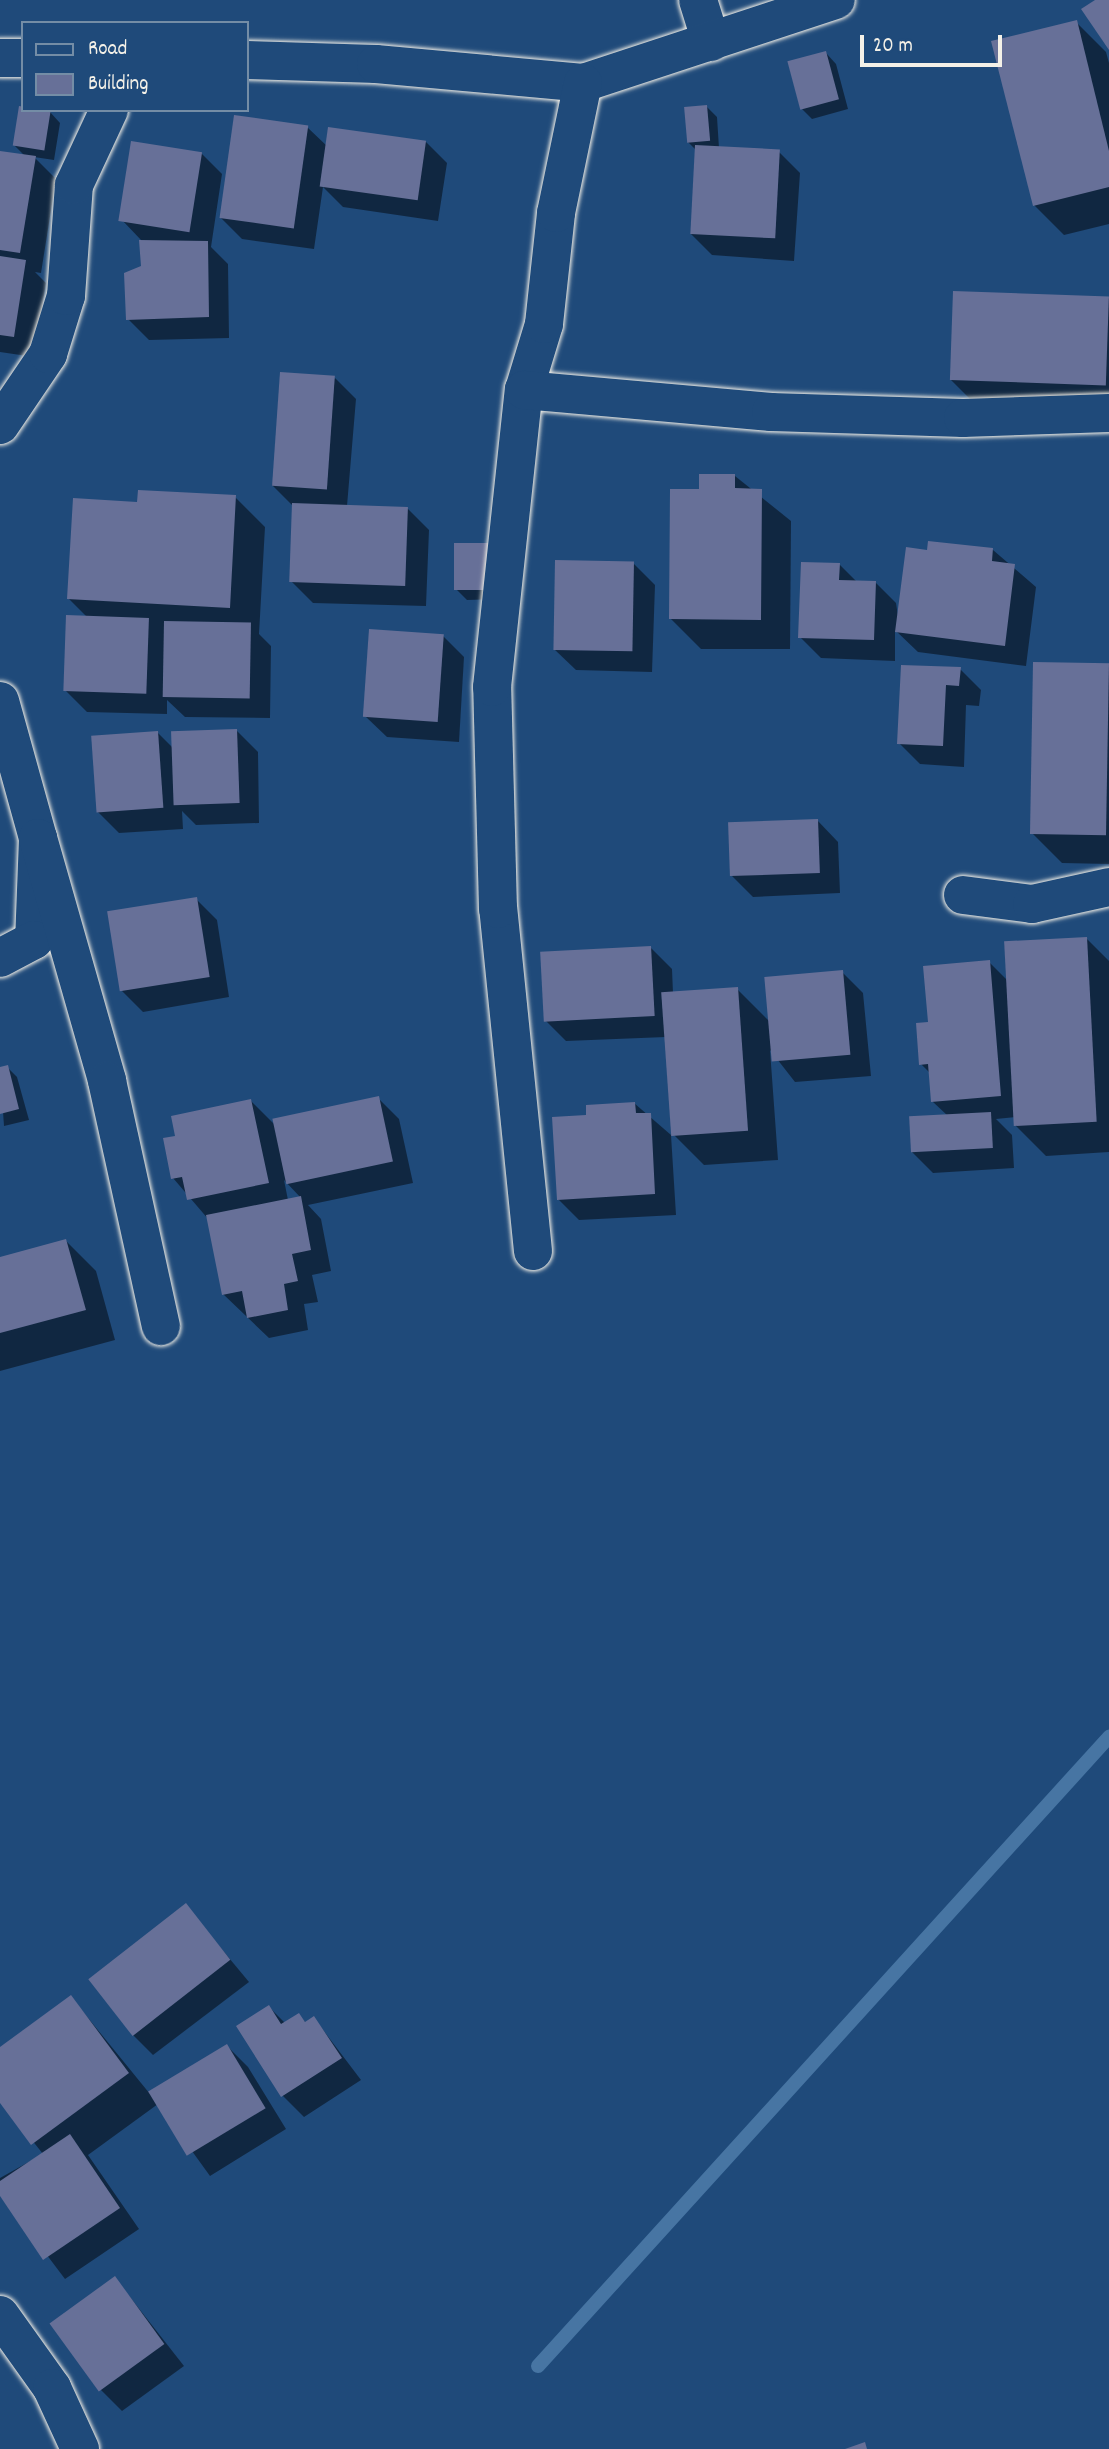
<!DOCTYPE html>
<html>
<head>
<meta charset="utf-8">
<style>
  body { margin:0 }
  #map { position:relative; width:1109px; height:2449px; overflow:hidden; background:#1f4a7a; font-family:Dekko,sans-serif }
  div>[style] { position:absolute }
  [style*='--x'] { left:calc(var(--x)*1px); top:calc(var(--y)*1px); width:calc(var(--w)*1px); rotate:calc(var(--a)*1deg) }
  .shadow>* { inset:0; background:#0007 }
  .stream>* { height:14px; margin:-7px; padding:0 7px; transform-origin:7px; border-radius:7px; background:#4775a3 }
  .building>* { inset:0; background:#677098; transform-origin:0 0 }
  .roads { filter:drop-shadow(0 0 2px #f4f1e8) drop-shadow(0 0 2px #f4f1e8) }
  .minor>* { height:38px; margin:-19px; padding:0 19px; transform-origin:19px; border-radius:19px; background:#1f4a7a }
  span { translate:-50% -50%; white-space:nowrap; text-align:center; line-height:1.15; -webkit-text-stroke:6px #1f4a7a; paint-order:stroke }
  .legend { position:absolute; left:21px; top:21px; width:228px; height:91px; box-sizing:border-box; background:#1f4a7a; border:2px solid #748da6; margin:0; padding:9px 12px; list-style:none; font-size:21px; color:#f4f1e8 }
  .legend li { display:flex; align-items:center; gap:14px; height:35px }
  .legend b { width:35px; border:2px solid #748da6 }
  .scale { position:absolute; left:860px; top:35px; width:142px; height:32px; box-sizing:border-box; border:4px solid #f4f1e8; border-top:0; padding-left:9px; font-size:21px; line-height:24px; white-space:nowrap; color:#f4f1e8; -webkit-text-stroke:5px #1f4a7a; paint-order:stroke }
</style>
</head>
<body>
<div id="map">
  <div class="shadow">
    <i style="clip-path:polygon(1076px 22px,1106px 52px,1109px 63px,1109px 224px,1064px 235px,1034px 205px)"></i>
    <i style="clip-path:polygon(826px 53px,836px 64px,848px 109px,812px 119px,801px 108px)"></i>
    <i style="clip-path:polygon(706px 106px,717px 117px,719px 148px,779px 152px,800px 173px,794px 261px,712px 255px,691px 234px,697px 151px,688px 142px)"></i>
    <i style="clip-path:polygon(50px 112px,60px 123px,54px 160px,34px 157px,56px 179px,41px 273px,35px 272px,46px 283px,34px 357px,0 352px,0 152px,26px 157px,15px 146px)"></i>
    <i style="clip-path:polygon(307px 127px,328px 147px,426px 142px,447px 163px,438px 221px,343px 207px,323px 187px,314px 249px,242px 239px,221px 218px)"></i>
    <i style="clip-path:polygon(201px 153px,222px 174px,211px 247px,228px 264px,229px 338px,149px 340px,128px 319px,143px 268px,141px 240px,122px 220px)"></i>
    <i style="clip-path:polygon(1109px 298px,1109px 414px,981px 410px,951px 380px)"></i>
    <i style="clip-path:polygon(335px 378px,356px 399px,347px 506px,408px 509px,429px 530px,426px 606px,313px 603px,292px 582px,294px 507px,272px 485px)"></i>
    <i style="clip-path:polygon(735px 476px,791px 521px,790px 649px,701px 649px,670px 618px,700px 490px)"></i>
    <i style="clip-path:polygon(235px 497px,265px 527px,259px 634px,271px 646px,270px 718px,185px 717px,167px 700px,167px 714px,87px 712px,66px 691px,88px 618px,69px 599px,139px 504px)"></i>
    <i style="clip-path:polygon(488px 545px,499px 599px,467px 600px,456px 589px)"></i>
    <i style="clip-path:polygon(993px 550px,1036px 587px,1026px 666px,918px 652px,895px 630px,895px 661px,821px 658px,800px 637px,839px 564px,857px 582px,875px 582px,896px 603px,898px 616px,928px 552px)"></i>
    <i style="clip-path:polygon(634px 564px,655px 585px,652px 672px,576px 670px,554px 649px)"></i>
    <i style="clip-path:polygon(443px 636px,464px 657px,459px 742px,387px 737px,365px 716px)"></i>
    <i style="clip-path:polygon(1034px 663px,1109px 665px,1109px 864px,1062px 863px,1032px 833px)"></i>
    <i style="clip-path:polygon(903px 667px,960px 669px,981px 690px,979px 706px,966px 705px,964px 767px,920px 764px,899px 743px)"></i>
    <i style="clip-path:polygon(237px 731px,258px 752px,259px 823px,196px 825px,182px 811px,183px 829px,119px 833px,98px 812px,157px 732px,174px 749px)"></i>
    <i style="clip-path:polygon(817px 820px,838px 842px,840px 893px,753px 897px,732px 876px)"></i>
    <i style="clip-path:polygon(196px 899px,217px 920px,229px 997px,143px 1012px,122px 991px)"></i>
    <i style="clip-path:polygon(1086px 938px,1109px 961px,1109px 1152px,1046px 1156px,1016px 1126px,1016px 1117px,996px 1119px,1012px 1135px,1014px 1168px,933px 1173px,912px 1152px,948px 1116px,933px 1102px,931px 1074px,921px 1064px,929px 1024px,989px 962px,1008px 981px)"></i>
    <i style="clip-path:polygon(651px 948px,672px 969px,673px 993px,737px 989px,770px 1022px,842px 972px,863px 993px,871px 1076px,795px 1082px,770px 1050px,778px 1160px,704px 1165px,674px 1135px,666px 1037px,566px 1041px,545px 1020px)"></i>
    <i style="clip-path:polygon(7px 1067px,17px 1077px,29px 1120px,4px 1126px,0 1068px)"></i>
    <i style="clip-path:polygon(evenodd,378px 1098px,399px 1119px,413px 1183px,308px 1205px,321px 1219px,331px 1271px,312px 1275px,318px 1302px,304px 1304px,308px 1330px,269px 1338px,223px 1294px,209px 1220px,173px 1178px,178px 1137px,251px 1101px,275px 1125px,378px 1098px,284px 1180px,301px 1198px,288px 1200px,284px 1180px)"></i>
    <i style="clip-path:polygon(634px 1103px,671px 1135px,676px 1215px,579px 1220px,558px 1199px,588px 1116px)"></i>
    <i style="clip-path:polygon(66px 1241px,96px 1271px,115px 1340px,0 1371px,0 1259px)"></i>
    <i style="clip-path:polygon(185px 1905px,249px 1982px,153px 2055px,132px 2034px)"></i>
    <i style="clip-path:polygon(71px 1997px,150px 2094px,227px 2046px,248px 2067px,286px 2129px,210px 2176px,158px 2104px,88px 2155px,139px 2229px,65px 2279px,0 2193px,0 2178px,43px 2154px,0 2100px,0 2049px)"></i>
    <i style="clip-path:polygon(269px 2007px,285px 2023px,298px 2015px,306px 2023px,314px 2018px,361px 2080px,304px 2117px,283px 2096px)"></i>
    <i style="clip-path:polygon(115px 2278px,184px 2366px,122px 2411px,101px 2390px)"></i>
  </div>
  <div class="stream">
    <i style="--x:538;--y:2366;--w:850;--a:-47.77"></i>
  </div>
  <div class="building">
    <i style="clip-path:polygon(1095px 0,1109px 0,1109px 50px,1081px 9px)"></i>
    <i style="clip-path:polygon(1077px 20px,1109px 151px,1109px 187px,1033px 206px,991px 41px)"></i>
    <i style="left:826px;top:51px;width:50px;height:40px;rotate:75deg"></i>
    <i style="left:707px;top:105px;width:36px;height:23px;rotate:85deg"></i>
    <i style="left:19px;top:106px;width:32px;height:40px;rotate:9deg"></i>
    <i style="left:234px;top:115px;width:75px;height:104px;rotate:8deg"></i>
    <i style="left:328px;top:127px;width:99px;height:60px;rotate:8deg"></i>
    <i style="left:131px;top:141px;width:72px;height:81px;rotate:9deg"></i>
    <i style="left:695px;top:145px;width:85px;height:89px;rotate:3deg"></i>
    <i style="clip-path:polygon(0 151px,36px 156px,20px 253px,0 250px)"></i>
    <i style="clip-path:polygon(139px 240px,208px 241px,209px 317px,126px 320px,124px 273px,141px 266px)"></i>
    <i style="clip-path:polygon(0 256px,26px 260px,14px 337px,0 335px)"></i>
    <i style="left:953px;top:291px;width:156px;height:89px;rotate:2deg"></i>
    <i style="left:280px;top:372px;width:55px;height:114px;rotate:4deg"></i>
    <i style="clip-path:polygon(699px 474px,735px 474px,735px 488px,762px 489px,761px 620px,669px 619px,670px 489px,699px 489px)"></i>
    <i style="clip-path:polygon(138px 490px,236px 495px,230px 608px,67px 599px,73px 498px,137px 502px)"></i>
    <i style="left:292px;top:503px;width:116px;height:79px;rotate:2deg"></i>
    <i style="clip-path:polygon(928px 541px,993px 548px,992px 561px,1015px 564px,1005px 646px,895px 632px,906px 547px,927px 550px)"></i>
    <i style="left:454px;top:543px;width:34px;height:47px"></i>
    <i style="left:555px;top:560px;width:79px;height:90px;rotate:1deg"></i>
    <i style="clip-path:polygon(801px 562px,840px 563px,839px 580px,876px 581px,874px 640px,798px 638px)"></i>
    <i style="left:66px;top:615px;width:83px;height:76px;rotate:2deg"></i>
    <i style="left:164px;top:621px;width:87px;height:76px;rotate:1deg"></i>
    <i style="left:369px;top:629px;width:75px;height:88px;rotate:4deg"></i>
    <i style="left:1033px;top:662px;width:76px;height:172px;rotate:1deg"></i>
    <i style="clip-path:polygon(901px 665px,961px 667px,959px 686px,946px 685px,943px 746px,897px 744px)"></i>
    <i style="left:237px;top:729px;width:74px;height:66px;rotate:88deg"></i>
    <i style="left:158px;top:731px;width:77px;height:67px;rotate:86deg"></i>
    <i style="left:818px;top:819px;width:54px;height:90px;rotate:88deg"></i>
    <i style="left:197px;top:897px;width:81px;height:91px;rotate:81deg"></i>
    <i style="left:1087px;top:937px;width:185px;height:83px;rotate:87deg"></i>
    <i style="left:651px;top:946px;width:70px;height:111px;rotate:87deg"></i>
    <i style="clip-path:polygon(990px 960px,1001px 1096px,931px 1102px,928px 1064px,919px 1065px,916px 1023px,928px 1022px,923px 966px)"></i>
    <i style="left:843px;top:970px;width:85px;height:79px;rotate:85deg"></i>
    <i style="left:738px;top:987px;width:144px;height:77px;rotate:86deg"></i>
    <i style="clip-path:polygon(8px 1065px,19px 1109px,0 1114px,0 1067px)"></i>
    <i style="left:379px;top:1096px;width:67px;height:109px;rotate:78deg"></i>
    <i style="clip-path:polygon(251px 1099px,269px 1183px,187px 1200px,182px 1177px,171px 1179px,163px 1138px,175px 1136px,171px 1116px)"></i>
    <i style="clip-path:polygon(635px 1102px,636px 1113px,651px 1113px,655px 1194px,557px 1200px,552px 1117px,586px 1115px,586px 1105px)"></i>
    <i style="left:991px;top:1112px;width:36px;height:82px;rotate:87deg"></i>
    <i style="clip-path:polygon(301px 1196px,311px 1250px,292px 1254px,298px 1281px,284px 1284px,288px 1310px,247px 1318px,242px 1291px,222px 1295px,206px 1215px)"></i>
    <i style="clip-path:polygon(66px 1239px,86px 1310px,0 1333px,0 1257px)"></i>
    <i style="left:186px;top:1903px;width:72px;height:124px;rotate:52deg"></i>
    <i style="clip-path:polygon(71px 1995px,129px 2073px,31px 2145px,0 2103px,0 2047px)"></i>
    <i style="clip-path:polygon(269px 2005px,281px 2024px,299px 2013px,305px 2022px,314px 2016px,342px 2058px,281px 2097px,236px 2026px)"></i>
    <i style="left:227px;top:2044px;width:75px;height:92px;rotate:59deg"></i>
    <i style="clip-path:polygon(70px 2134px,120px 2208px,43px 2260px,0 2196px,0 2181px)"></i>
    <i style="left:115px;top:2276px;width:84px;height:81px;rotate:54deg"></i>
    <i style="clip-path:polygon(865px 2442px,867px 2449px,845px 2449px)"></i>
  </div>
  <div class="roads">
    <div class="minor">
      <i style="--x:698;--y:0;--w:44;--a:72.8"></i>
      <i style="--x:0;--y:58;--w:23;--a:0"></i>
      <i style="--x:247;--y:60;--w:129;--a:1.8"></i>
      <i style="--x:376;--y:64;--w:208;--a:5.2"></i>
      <i style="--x:583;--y:83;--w:266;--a:-18.2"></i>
      <i style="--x:524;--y:390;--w:69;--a:-73.1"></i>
      <i style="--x:544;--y:324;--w:112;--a:-83.8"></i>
      <i style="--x:556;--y:213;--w:133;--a:-78.3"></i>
      <i style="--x:0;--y:425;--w:86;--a:-55.9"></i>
      <i style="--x:48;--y:354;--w:61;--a:-72.8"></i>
      <i style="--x:66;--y:296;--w:111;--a:-85.9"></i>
      <i style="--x:74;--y:185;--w:83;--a:-65"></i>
      <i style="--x:0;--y:701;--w:142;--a:74.5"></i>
      <i style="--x:38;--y:838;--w:102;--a:92.2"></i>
      <i style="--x:34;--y:940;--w:38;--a:152"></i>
      <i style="--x:38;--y:838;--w:253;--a:74.1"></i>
      <i style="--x:107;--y:1081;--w:251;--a:77.6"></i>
      <i style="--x:963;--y:895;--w:70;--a:7.4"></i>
      <i style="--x:1032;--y:904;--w:79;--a:-12.4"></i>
      <i style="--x:533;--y:1251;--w:344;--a:-95.8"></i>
      <i style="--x:498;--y:909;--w:222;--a:-91.5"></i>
      <i style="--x:492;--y:687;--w:299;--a:-83.9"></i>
      <i style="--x:524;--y:390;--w:248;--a:5.1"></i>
      <i style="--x:771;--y:412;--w:192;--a:1.8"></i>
      <i style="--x:963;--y:418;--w:146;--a:-2"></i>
      <i style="--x:0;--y:2315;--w:90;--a:54.5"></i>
      <i style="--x:52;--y:2388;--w:67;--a:65.3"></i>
    </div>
  </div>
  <ul class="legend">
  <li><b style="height:9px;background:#1f4a7a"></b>Road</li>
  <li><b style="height:19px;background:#677098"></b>Building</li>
  </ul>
  <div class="scale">20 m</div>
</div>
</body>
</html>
